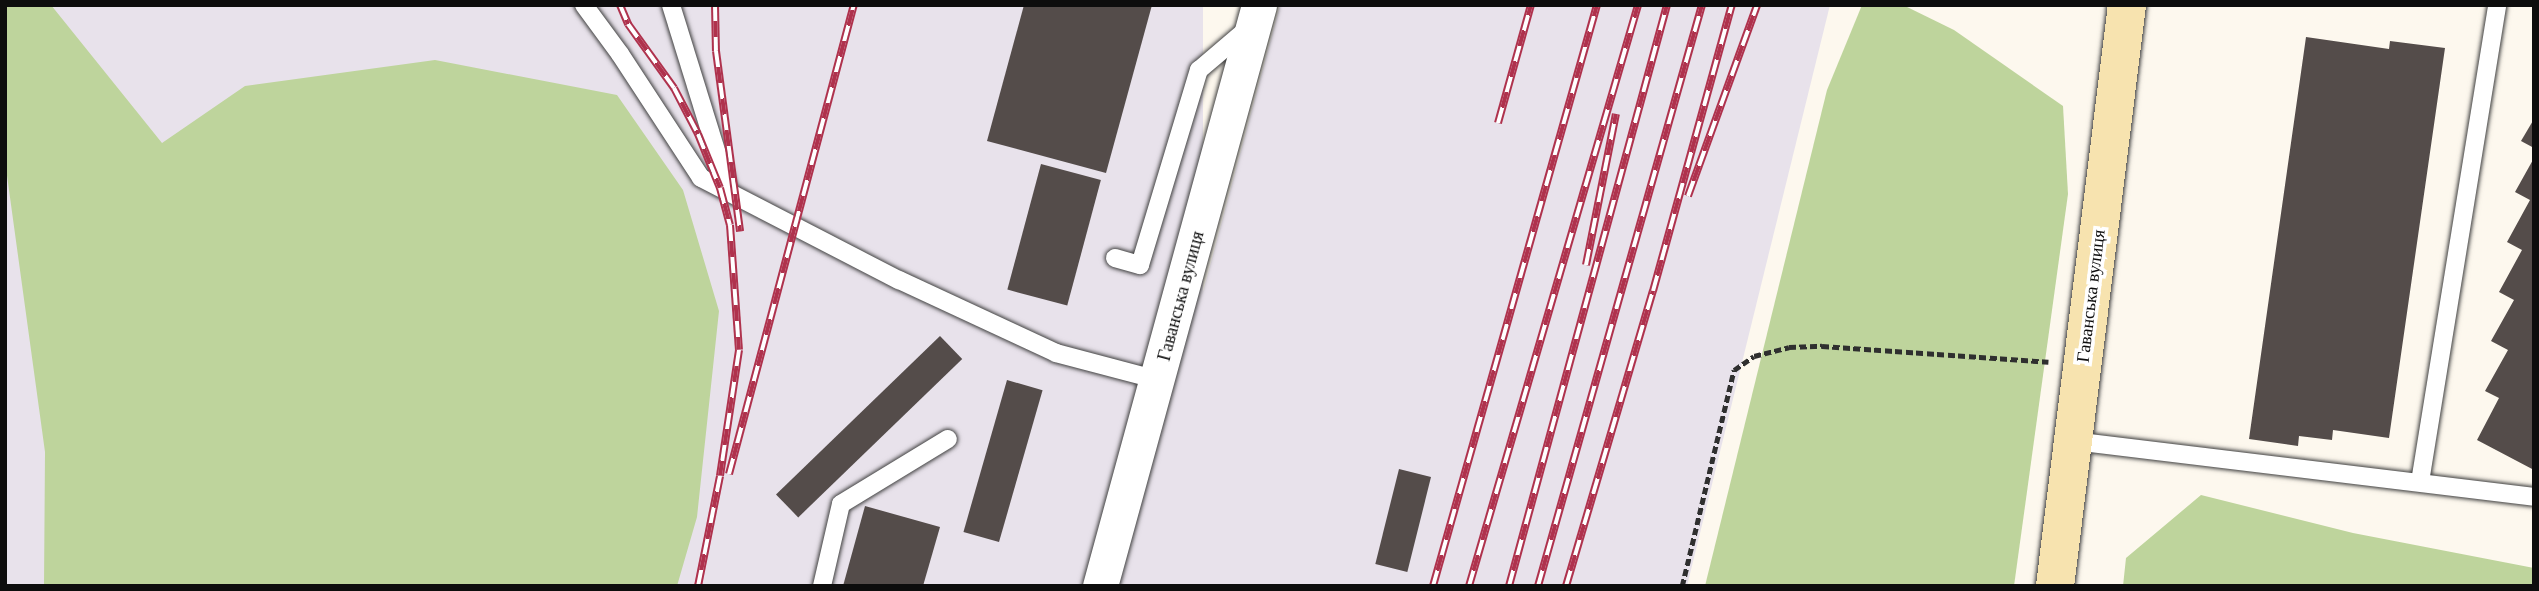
<!DOCTYPE html>
<html>
<head>
<meta charset="utf-8">
<style>
  body { margin:0 }
  #map { position:relative; width:2539px; height:591px; overflow:hidden; background:#fdf8ee; font-family:Georgia,serif }
  div>[style] { position:absolute }
  [style*='--x'] { left:calc(var(--x)*1px); top:calc(var(--y)*1px); width:calc(var(--w)*1px); rotate:calc(var(--a)*1deg) }
  .industrial>* { inset:0; background:#e8e2eb; transform-origin:0 0 }
  .forest>* { inset:0; background:#bed49c }
  .building>* { inset:0; background:#544c4a; transform-origin:0 0 }
  .path>* { height:4.5px; margin-top:-2.25px; transform-origin:0; background:repeating-linear-gradient(90deg,#2f2f2f 0 7px,transparent 0 10.5px) }
  .roads { filter:drop-shadow(0 0 2px #404040) drop-shadow(0 0 2px #404040) }
  .service>* { height:18px; margin:-9px; padding:0 9px; transform-origin:9px; border-radius:9px; background:#fff }
  .minor>* { height:35px; margin:-17.5px; padding:0 17.5px; transform-origin:17.5px; border-radius:17.5px; background:#fff }
  .secondary>* { height:38px; margin:-19px; padding:0 19px; transform-origin:19px; border-radius:19px; background:#f7e3af }
  .rail>* { height:8px; margin-top:-4px; transform-origin:0; background:repeating-linear-gradient(90deg,#fff 0 16px,#af324d 0 32px); box-sizing:border-box; border-block:2px solid #af324d }
  span { translate:-50% -50%; white-space:nowrap; text-align:center; line-height:1.15; -webkit-text-stroke:7px #fff; paint-order:stroke }
  .street-label { font-size:18px; color:#0d0d0d }
  .frame { position:absolute; inset:0; border:7px solid #0d0d0d; pointer-events:none }
</style>
</head>
<body>
<div id="map">
  <div class="industrial">
    <i style="left:5px;top:5px;width:1198px;height:581px"></i>
    <i style="clip-path:polygon(1280px 5px,1830px 5px,1687px 586px,1124px 586px)"></i>
  </div>
  <div class="forest">
    <i style="clip-path:polygon(5px 5px,51px 5px,162px 143px,245px 86px,435px 60px,617px 95px,683px 190px,719px 311px,697px 517px,677px 586px,44px 586px,45px 452px,5px 161px)"></i>
    <i style="clip-path:polygon(1862px 5px,1903px 5px,1954px 30px,2063px 106px,2068px 194px,2014px 586px,1705px 586px,1827px 90px)"></i>
    <i style="clip-path:polygon(2201px 495px,2353px 533px,2534px 568px,2534px 586px,2123px 586px,2126px 558px)"></i>
  </div>
  <div class="building">
    <i style="clip-path:polygon(1024px 5px,1152px 5px,1106px 173px,987px 141px)"></i>
    <i style="clip-path:polygon(2306px 37px,2389px 49px,2390px 41px,2445px 48px,2389px 438px,2333px 430px,2332px 440px,2299px 436px,2298px 446px,2249px 439px)"></i>
    <i style="clip-path:polygon(2534px 119px,2534px 148px,2521px 141px)"></i>
    <i style="clip-path:polygon(2534px 158px,2534px 470px,2477px 440px,2499px 398px,2485px 391px,2508px 350px,2491px 341px,2514px 300px,2499px 292px,2522px 250px,2507px 242px,2530px 200px,2515px 192px)"></i>
    <i style="left:1041px;top:164px;width:62px;height:130px;rotate:15deg"></i>
    <i style="left:940px;top:336px;width:32px;height:228px;rotate:46deg"></i>
    <i style="left:1007px;top:380px;width:37px;height:158px;rotate:16deg"></i>
    <i style="left:1399px;top:469px;width:33px;height:98px;rotate:14deg"></i>
    <i style="clip-path:polygon(865px 506px,940px 527px,923px 586px,843px 586px)"></i>
  </div>
  <div class="path">
    <i style="--x:1682;--y:586;--w:222;--a:-76.5"></i>
    <i style="--x:1734;--y:370;--w:24;--a:-35"></i>
    <i style="--x:1754;--y:356;--w:36;--a:-14"></i>
    <i style="--x:1789;--y:347;--w:33;--a:-2"></i>
    <i style="--x:1822;--y:346;--w:227;--a:4"></i>
  </div>
  <div class="roads">
    <div class="service">
      <i style="--x:584;--y:5;--w:61;--a:53.7"></i>
      <i style="--x:620;--y:54;--w:148;--a:56.8"></i>
      <i style="--x:701;--y:178;--w:223;--a:27.3"></i>
      <i style="--x:899;--y:280;--w:173;--a:24.9"></i>
      <i style="--x:1056;--y:353;--w:106;--a:14.8"></i>
      <i style="--x:671;--y:5;--w:196;--a:72.8"></i>
      <i style="--x:1115;--y:258;--w:26;--a:16"></i>
      <i style="--x:1140;--y:265;--w:204;--a:-73.2"></i>
      <i style="--x:1199;--y:70;--w:62;--a:-40.4"></i>
      <i style="--x:2073;--y:441;--w:464;--a:6.9"></i>
      <i style="--x:2420;--y:482;--w:483;--a:-80.8"></i>
      <i style="--x:822;--y:586;--w:84;--a:-77"></i>
      <i style="--x:841;--y:504;--w:125;--a:-31.3"></i>
    </div>
    <div class="minor">
      <i style="--x:1100;--y:586;--w:602;--a:-74.69"></i>
    </div>
    <div class="secondary">
      <i style="--x:2055;--y:586;--w:585;--a:-82.94"></i>
    </div>
  </div>
  <div class="rail">
    <i style="--x:620;--y:5;--w:21;--a:67"></i>
    <i style="--x:628;--y:24;--w:79;--a:54.3"></i>
    <i style="--x:674;--y:88;--w:52;--a:62.4"></i>
    <i style="--x:698;--y:134;--w:58;--a:67.8"></i>
    <i style="--x:720;--y:188;--w:38;--a:75"></i>
    <i style="--x:730;--y:225;--w:125;--a:85.9"></i>
    <i style="--x:739;--y:350;--w:127;--a:98.6"></i>
    <i style="--x:720;--y:476;--w:112;--a:101.3"></i>
    <i style="--x:715;--y:5;--w:46;--a:88.8"></i>
    <i style="--x:716;--y:51;--w:182;--a:82.4"></i>
    <i style="--x:1498;--y:123;--w:123;--a:-74.4"></i>
    <i style="--x:1688;--y:196;--w:203;--a:-70.1"></i>
    <i style="--x:1586;--y:265;--w:154;--a:-78.8"></i>
    <i style="--x:729;--y:474;--w:485;--a:-75.1"></i>
    <i style="--x:1433;--y:586;--w:604;--a:-74.24"></i>
    <i style="--x:1469;--y:586;--w:605;--a:-73.78"></i>
    <i style="--x:1509;--y:586;--w:602;--a:-74.79"></i>
    <i style="--x:1538;--y:586;--w:604;--a:-74.24"></i>
    <i style="--x:1566;--y:586;--w:308;--a:-73.6"></i>
    <i style="--x:1653;--y:291;--w:297;--a:-74.6"></i>
  </div>
  <div class="street-label">
    <span style="left:1181px;top:296px;rotate:-75deg">Гаванська вулиця</span>
    <span style="left:2091px;top:296px;rotate:-83deg">Гаванська вулиця</span>
  </div>
  <div class="frame"></div>
</div>
</body>
</html>
